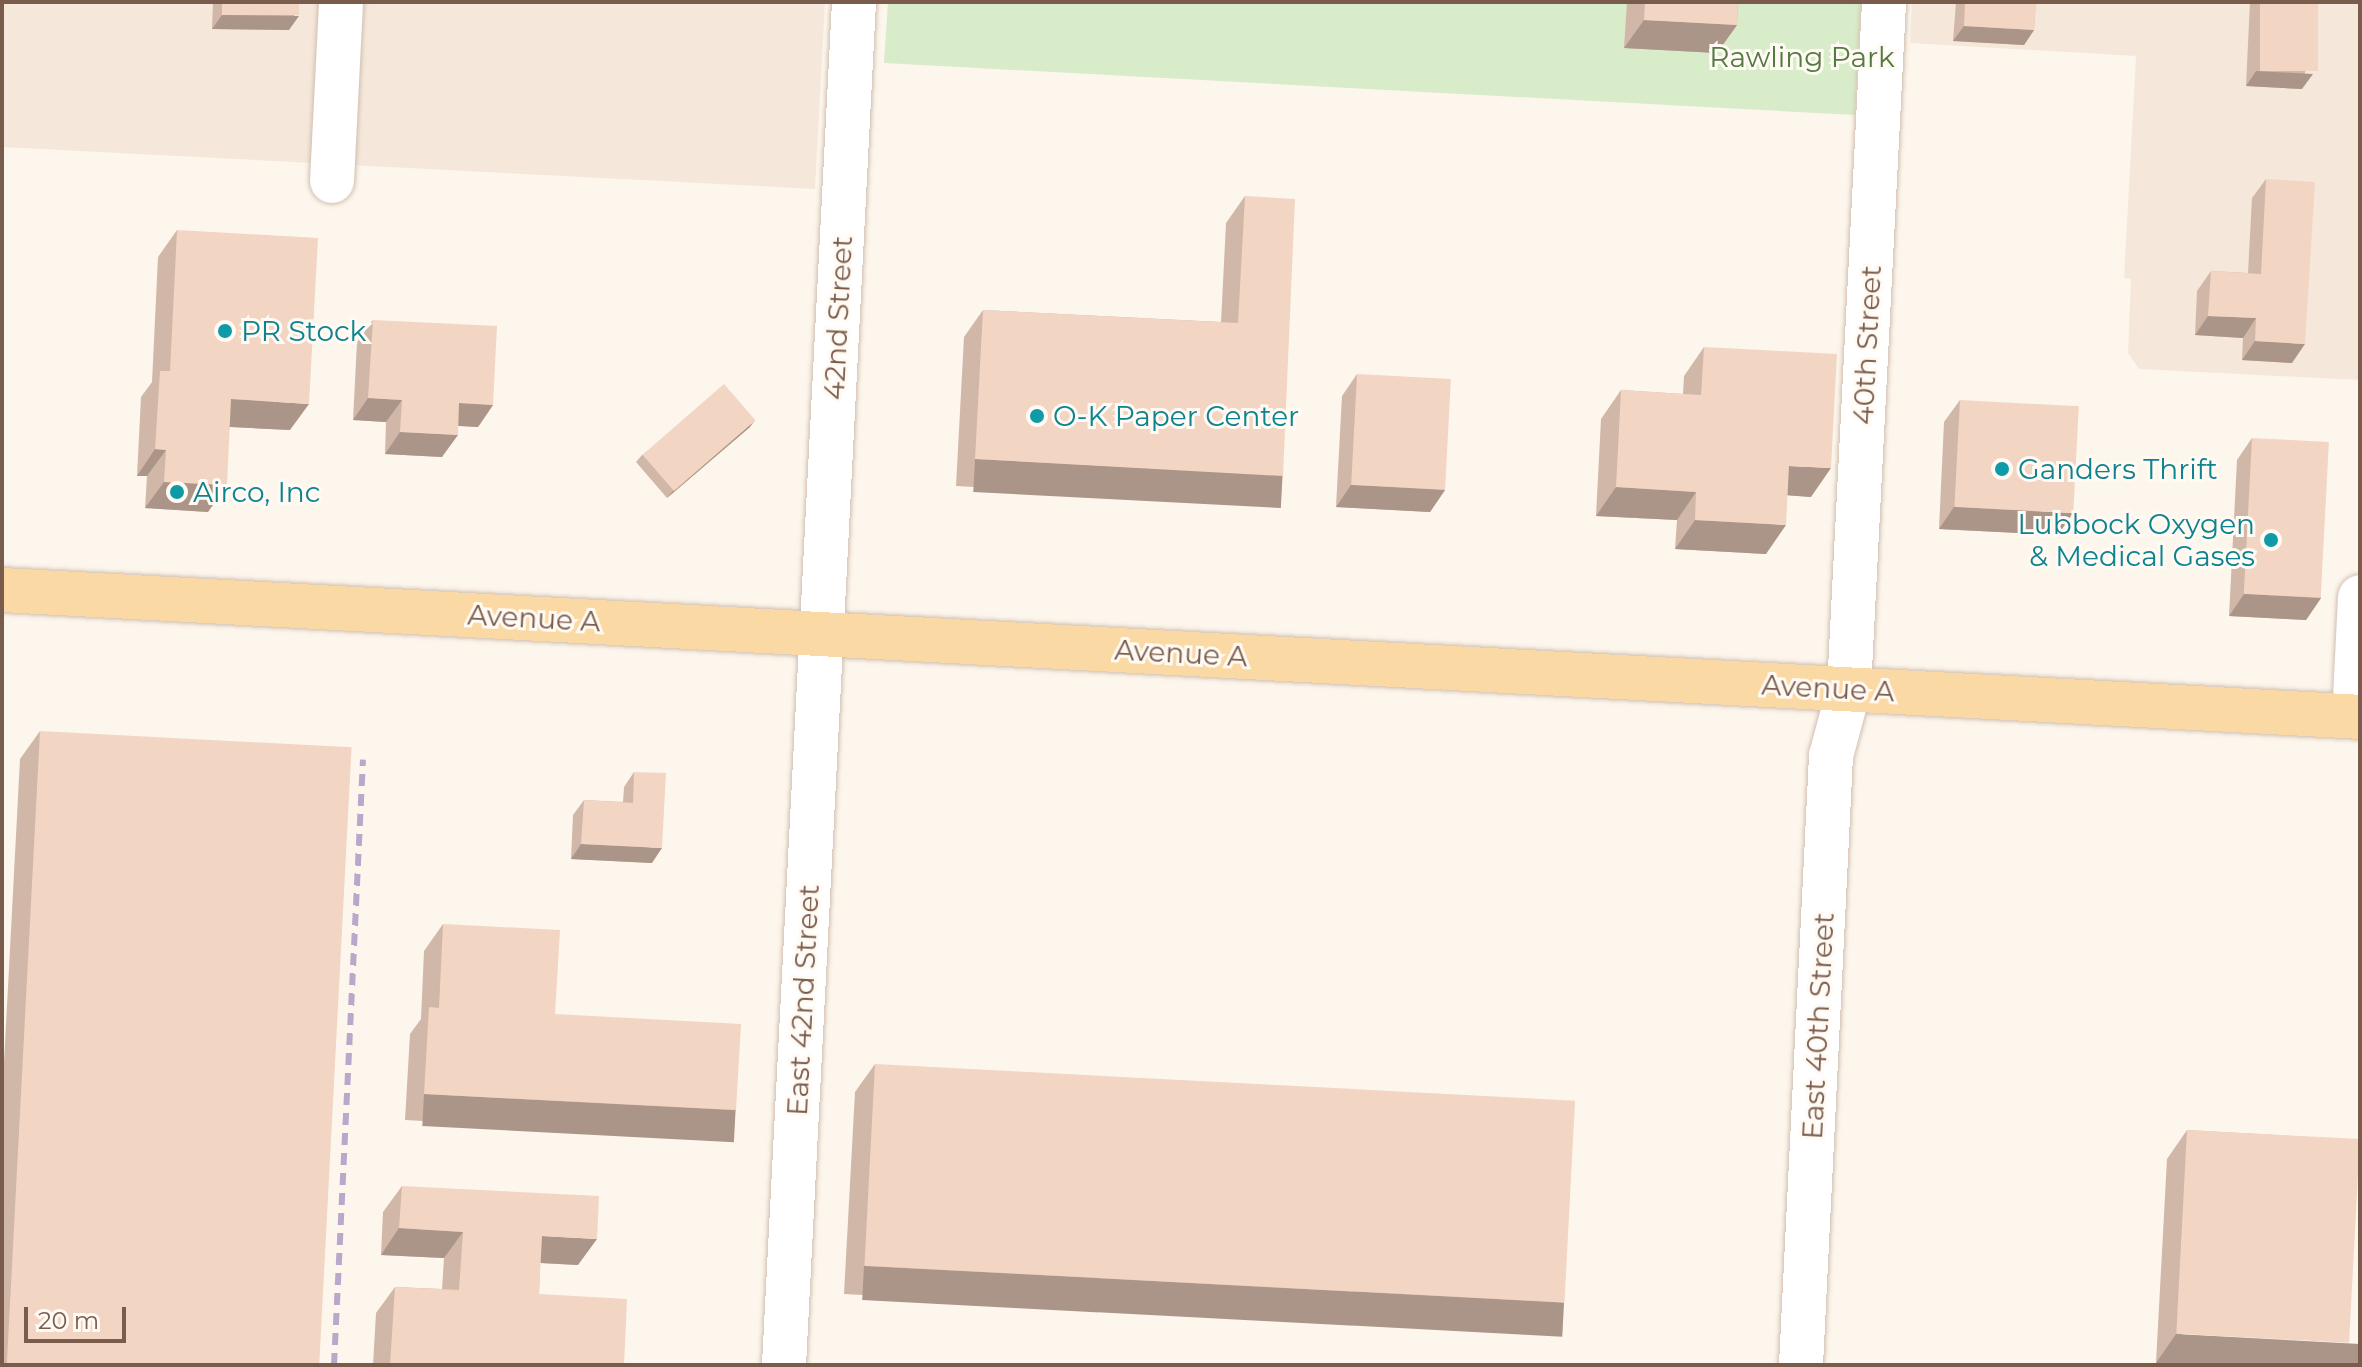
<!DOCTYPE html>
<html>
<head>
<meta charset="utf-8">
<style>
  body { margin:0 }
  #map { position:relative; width:2362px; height:1367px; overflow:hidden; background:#fdf6ec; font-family:Montserrat,sans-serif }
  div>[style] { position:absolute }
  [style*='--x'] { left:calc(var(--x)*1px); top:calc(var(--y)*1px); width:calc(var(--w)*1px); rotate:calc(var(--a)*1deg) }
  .residential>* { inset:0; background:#f5e8da }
  .green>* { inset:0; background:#d8ecc9 }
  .roads { filter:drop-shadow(0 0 2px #d1beb0) drop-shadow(0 0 2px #d1beb0) }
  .minor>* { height:44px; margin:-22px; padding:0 22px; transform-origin:22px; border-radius:22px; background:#fff }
  .major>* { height:44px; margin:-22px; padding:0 22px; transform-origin:22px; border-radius:22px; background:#fbd9a5 }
  .rail>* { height:6px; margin-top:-3px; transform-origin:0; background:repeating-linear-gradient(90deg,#b9a8c9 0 12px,transparent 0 20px) }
  .wall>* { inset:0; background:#d1b7a8 }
  .shaded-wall>* { inset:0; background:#aa9588; transform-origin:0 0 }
  .building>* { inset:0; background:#f3d5c3; transform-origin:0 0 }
  .dots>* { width:22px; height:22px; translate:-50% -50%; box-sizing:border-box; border:4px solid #fffaf3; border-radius:50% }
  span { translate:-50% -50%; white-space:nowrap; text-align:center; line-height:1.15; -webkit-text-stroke:6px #fffaf3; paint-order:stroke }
  .park-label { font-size:28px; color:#537a41 }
  .street-label { font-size:28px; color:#7a5c4d }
  .culture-label { font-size:28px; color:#0d838f }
  .left { translate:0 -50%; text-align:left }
  .right { translate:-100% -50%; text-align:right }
  .frame { position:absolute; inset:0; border:4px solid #7a5c4d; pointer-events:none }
  .scale { position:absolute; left:24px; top:1307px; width:102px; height:36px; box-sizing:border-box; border:4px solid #7a5c4d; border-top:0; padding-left:10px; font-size:24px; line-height:28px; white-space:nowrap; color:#7a5c4d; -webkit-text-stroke:6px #fffaf3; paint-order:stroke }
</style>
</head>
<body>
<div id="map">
  <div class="residential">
    <i style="clip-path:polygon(2px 2px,825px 2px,815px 189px,2px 147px)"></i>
    <i style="clip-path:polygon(1912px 2px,2360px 2px,2360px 380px,2139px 369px,2128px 353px,2131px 279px,2124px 278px,2136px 56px,1910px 43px)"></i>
  </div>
  <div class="green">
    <i style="clip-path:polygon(888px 2px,1861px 2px,1855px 115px,884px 63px)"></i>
  </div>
  <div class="roads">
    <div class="minor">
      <i style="--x:332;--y:181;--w:179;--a:-87.1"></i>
      <i style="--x:2354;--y:716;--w:119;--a:-87.1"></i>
      <i style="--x:784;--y:1365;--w:1365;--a:-87.06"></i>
      <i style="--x:1801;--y:1365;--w:610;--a:-87.18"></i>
      <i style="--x:1831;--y:756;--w:69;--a:-75"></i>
      <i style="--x:1849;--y:689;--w:688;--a:-87.08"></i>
    </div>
    <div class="major">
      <i style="--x:2;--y:590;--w:2361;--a:3.08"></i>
    </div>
  </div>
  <div class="rail">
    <i style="--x:334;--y:1365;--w:606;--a:-87.26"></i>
  </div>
  <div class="wall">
    <i style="clip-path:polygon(213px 2px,299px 2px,289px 30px,212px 29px)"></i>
    <i style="clip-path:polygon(1627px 2px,1738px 2px,1737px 25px,1717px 53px,1624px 48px)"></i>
    <i style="clip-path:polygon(1956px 2px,2036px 2px,2034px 30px,2024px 45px,1953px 41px)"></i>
    <i style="clip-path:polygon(2250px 2px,2318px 2px,2302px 89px,2246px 86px)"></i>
    <i style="clip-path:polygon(2266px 179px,2292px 363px,2242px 360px,2243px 338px,2195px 335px,2197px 291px,2211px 271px,2248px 273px,2252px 198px)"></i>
    <i style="clip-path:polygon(1245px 196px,1264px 503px,956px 486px,964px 337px,983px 310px,1221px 322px,1226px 223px)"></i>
    <i style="clip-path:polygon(177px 230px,290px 430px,230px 427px,208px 512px,145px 508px,147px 476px,137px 476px,141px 397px,152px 382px,158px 257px)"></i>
    <i style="clip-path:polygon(373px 320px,493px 405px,478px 427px,458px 426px,442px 457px,385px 454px,386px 422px,353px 420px,357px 342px)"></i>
    <i style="clip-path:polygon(1704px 347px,1811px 497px,1787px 495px,1766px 554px,1675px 549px,1677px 520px,1596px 516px,1601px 419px,1621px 390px,1683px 394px,1684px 376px)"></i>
    <i style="clip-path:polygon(1357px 374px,1445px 490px,1430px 512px,1336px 507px,1342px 396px)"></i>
    <i style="clip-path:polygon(1960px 400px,2058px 535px,1939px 529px,1944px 422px)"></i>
    <i style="clip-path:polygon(750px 427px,667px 498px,636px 462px,642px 455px)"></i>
    <i style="clip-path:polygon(2252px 438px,2321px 598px,2306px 620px,2229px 616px,2237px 460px)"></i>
    <i style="clip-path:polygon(40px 731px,320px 1365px,2px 1365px,2px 1101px,20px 759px)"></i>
    <i style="clip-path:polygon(634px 772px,652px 863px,571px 859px,573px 815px,584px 800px,623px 802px,624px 787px)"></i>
    <i style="clip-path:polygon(443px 924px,555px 1014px,736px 1110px,717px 1137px,405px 1120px,410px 1034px,421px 1019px,424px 951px)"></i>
    <i style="clip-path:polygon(875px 1064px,1564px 1303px,1545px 1331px,844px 1294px,855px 1092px)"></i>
    <i style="clip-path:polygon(2187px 1130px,2360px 1140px,2156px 1363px,2167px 1159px)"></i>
    <i style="clip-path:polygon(402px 1186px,578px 1265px,540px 1263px,539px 1294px,624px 1365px,373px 1365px,376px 1313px,395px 1287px,442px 1289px,444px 1258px,381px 1255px,383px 1212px)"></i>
  </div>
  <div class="shaded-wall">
    <i style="clip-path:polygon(222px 15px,299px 16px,289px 30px,212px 29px)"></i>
    <i style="clip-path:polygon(1644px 20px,1737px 25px,1717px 53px,1624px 48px)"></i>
    <i style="clip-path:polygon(1964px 26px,2034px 30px,2024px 45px,1953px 41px)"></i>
    <i style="clip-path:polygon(2256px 71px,2313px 74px,2302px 89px,2246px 86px)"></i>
    <i style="clip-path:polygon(2208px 316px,2256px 318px,2243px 338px,2195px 335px)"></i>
    <i style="clip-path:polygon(2255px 341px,2305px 344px,2292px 363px,2242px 360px)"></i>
    <i style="clip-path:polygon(368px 398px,402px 400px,386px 422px,353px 420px)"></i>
    <i style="clip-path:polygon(231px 399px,309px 404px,290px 430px,212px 426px)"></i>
    <i style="clip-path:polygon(459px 403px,493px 405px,478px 427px,444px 425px)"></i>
    <i style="clip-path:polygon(755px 420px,750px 427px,667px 498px,673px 491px)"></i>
    <i style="clip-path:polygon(400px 432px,458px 435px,442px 457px,385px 454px)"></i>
    <i style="clip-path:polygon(155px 449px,166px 450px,147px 476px,137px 476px)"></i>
    <i style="left:975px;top:459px;width:308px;height:33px;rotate:3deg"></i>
    <i style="clip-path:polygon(1789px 466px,1831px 468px,1811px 497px,1769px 494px)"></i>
    <i style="clip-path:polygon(164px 482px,227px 485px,208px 512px,145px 508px)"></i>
    <i style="clip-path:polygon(1351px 485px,1445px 490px,1430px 512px,1336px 507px)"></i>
    <i style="clip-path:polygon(1616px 487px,1696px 492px,1677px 520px,1596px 516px)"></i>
    <i style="clip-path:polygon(1954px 507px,2073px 513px,2058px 535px,1939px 529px)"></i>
    <i style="clip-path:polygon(1695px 520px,1786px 525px,1766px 554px,1675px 549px)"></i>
    <i style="clip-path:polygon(2244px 594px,2321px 598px,2306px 620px,2229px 616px)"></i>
    <i style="clip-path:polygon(581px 844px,662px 848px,652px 863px,571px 859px)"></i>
    <i style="left:424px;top:1094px;width:312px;height:32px;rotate:3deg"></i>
    <i style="clip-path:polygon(399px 1228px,463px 1232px,444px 1258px,381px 1255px)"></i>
    <i style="clip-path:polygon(542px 1236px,597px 1239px,578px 1265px,523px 1262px)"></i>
    <i style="left:864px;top:1266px;width:701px;height:34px;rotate:3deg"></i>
    <i style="clip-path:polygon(2176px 1334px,2360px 1344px,2360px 1365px,2203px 1365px,2156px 1363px)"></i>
  </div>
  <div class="building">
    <i style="left:222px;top:2px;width:77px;height:13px"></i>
    <i style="clip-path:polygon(1645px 2px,1738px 2px,1737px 25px,1644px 20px)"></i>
    <i style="clip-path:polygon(1965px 2px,2036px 2px,2034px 30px,1964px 26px)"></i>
    <i style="left:2260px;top:2px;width:58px;height:69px"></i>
    <i style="clip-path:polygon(2266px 179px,2315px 182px,2305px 344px,2255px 341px,2256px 318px,2208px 316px,2211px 271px,2261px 274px)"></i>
    <i style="clip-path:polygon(1245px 196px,1295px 199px,1283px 476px,975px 459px,983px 310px,1238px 323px)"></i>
    <i style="clip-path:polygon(177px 230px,318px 238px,309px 404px,231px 399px,227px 485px,164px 482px,166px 450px,155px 449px,160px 371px,170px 371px)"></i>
    <i style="clip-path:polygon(373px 320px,497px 326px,493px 405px,459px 403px,458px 435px,400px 432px,402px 400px,368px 398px)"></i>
    <i style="clip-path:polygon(1704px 347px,1837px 354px,1831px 468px,1789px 466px,1786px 525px,1695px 520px,1696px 492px,1616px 487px,1621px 390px,1701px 395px)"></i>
    <i style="left:1357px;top:374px;width:94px;height:111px;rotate:3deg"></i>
    <i style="left:724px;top:384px;width:48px;height:108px;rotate:49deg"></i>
    <i style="left:1960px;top:400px;width:119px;height:107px;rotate:3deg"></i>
    <i style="left:2252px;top:438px;width:77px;height:156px;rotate:3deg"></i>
    <i style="left:40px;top:731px;width:312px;height:635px;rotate:3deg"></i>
    <i style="clip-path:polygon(634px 772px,666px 773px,662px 848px,581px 844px,584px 800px,633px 803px)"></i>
    <i style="clip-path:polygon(443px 924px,560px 930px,555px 1014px,741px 1024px,736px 1110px,424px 1094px,429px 1007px,439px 1008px)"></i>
    <i style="left:875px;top:1064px;width:701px;height:202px;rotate:3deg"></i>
    <i style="left:2187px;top:1130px;width:173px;height:204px;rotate:3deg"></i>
    <i style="clip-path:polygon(402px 1186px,599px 1196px,597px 1239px,542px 1236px,539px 1294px,627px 1299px,624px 1365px,390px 1365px,395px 1287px,459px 1290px,463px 1232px,399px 1228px)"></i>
  </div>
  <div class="dots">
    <i style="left:225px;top:331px;background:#0f9aa8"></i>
    <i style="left:1037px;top:416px;background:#0f9aa8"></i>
    <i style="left:2002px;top:469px;background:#0f9aa8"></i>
    <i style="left:177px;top:492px;background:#0f9aa8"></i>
    <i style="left:2271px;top:540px;background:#0f9aa8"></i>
  </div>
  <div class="park-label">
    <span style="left:1802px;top:57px">Rawling Park</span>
  </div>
  <div class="street-label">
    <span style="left:838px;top:318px;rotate:-87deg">42nd Street</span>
    <span style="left:1867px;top:345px;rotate:-87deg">40th Street</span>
    <span style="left:534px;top:618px;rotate:3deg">Avenue A</span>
    <span style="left:1181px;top:653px;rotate:3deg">Avenue A</span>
    <span style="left:1828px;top:688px;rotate:3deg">Avenue A</span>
    <span style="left:803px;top:1000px;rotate:-87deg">East 42nd Street</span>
    <span style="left:1818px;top:1026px;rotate:-87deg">East 40th Street</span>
  </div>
  <div class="culture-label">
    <span class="left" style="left:241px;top:331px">PR Stock</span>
    <span class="left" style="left:1053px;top:416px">O-K Paper Center</span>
    <span class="left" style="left:2018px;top:469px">Ganders Thrift</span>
    <span class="left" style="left:193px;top:492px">Airco, Inc</span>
    <span class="right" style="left:2255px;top:540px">Lubbock Oxygen<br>&amp; Medical Gases</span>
  </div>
  <div class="frame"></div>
  <div class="scale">20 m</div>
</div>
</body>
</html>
